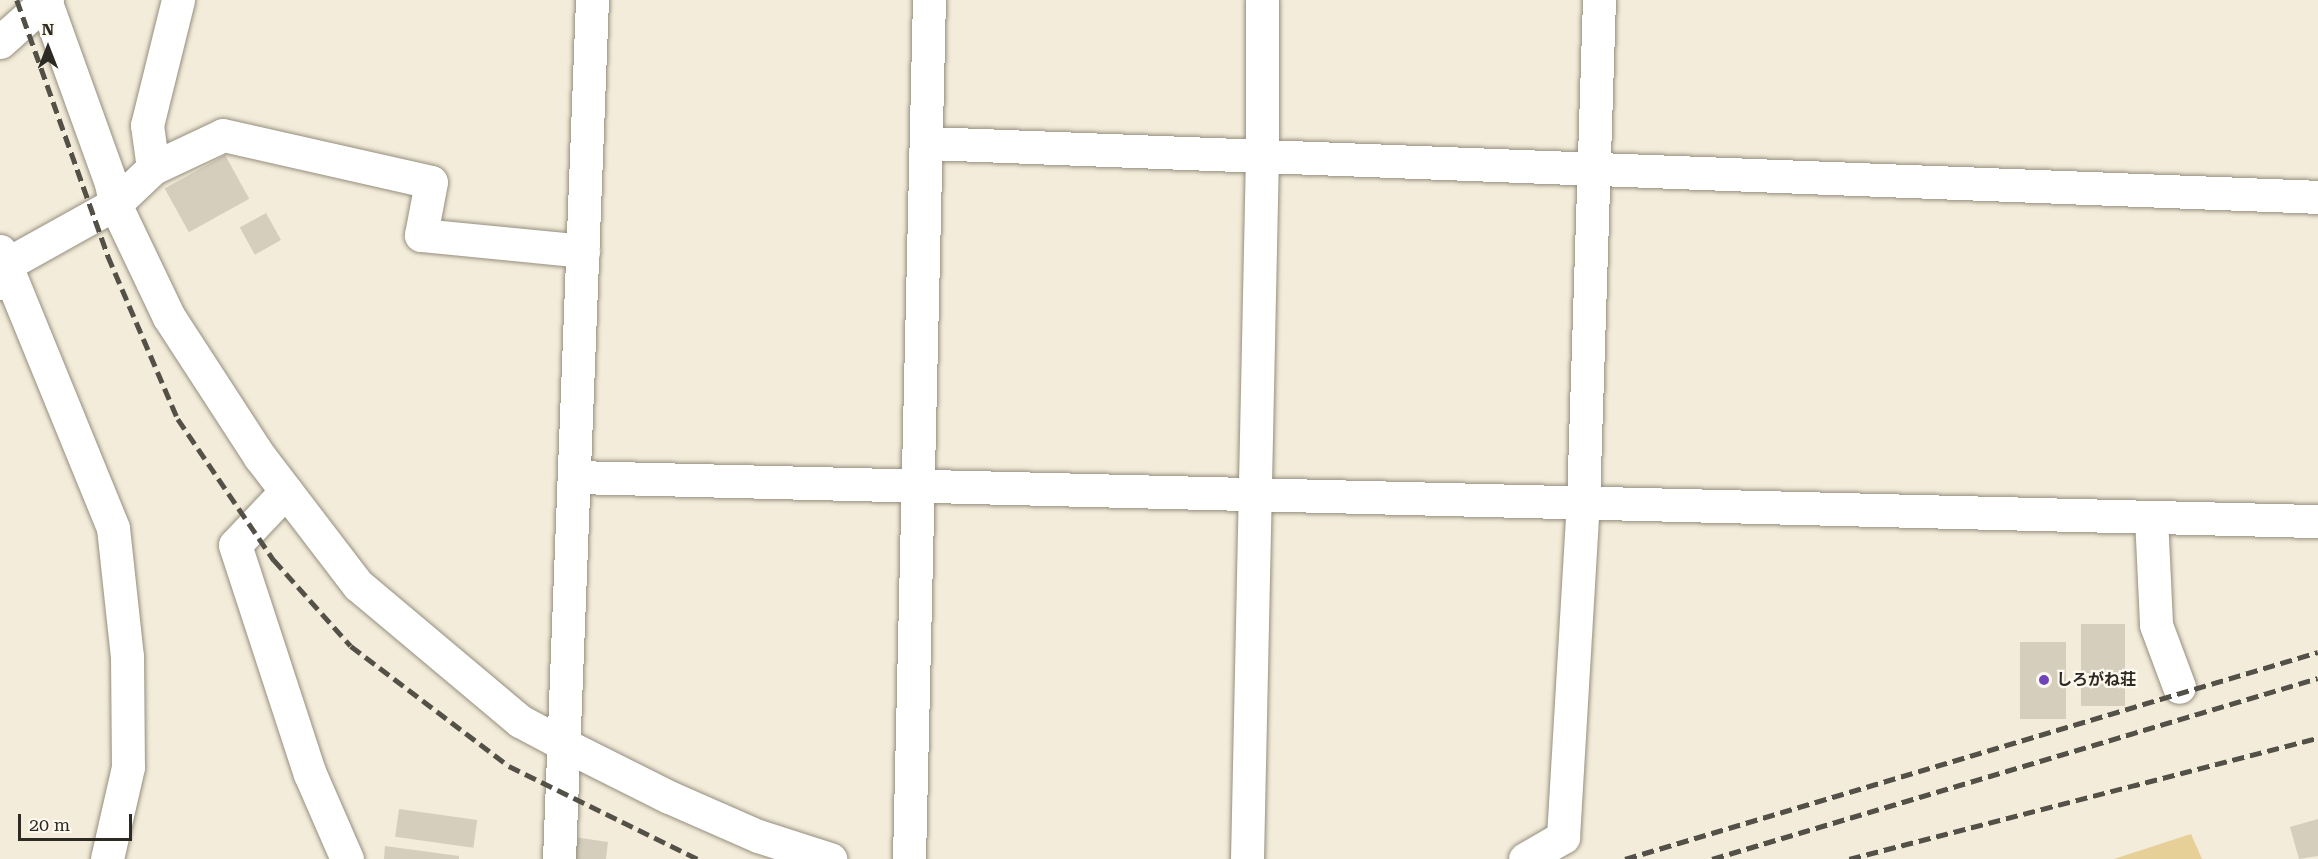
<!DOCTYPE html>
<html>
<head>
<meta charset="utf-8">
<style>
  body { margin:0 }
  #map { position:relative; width:2318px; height:859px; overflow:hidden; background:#f3ecda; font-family:"Roboto Serif","Noto Sans JP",serif }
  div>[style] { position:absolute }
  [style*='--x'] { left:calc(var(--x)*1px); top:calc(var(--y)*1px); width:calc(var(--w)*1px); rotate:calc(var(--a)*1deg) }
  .green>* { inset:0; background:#e7cf98 }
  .building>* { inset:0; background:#d5cebd; transform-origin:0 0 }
  .roads { filter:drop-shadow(0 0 2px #958e7e) drop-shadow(0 0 2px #958e7e) }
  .minor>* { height:33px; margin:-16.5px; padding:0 16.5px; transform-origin:16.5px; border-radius:16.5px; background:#fff }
  .tertiary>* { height:33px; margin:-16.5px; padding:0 16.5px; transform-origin:16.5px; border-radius:16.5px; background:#fff }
  .rail>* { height:4.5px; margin-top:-2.25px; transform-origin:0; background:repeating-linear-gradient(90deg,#535047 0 12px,transparent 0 18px) }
  .dots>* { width:16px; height:16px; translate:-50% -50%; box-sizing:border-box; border:3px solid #fef9ef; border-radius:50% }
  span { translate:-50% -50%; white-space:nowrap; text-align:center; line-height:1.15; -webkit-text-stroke:4.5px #fef9ef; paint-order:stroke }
  .poi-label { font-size:16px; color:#2d2a24; font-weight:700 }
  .left { translate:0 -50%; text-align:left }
  .north { position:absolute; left:18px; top:18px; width:60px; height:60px; -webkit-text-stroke:4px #fef9ef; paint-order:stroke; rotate:0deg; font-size:16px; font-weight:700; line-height:24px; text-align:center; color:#2d2a24 }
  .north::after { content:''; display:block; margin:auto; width:21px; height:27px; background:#2d2a24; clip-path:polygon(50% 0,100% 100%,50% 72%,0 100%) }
  .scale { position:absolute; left:18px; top:814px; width:114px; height:27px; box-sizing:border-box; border:3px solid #2d2a24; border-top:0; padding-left:8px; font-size:18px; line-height:21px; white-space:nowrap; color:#2d2a24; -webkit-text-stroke:4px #fef9ef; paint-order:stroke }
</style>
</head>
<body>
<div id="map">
  <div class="green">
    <i style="clip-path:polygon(2191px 834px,2202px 859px,2114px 859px)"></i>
  </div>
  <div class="building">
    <i style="left:225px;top:155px;width:50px;height:69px;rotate:61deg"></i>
    <i style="left:266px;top:213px;width:31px;height:30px;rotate:61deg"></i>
    <i style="left:2081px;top:624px;width:44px;height:82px"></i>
    <i style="left:2020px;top:642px;width:46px;height:77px"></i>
    <i style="left:399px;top:809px;width:79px;height:28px;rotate:8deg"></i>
    <i style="clip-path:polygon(2318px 819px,2318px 856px,2299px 859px,2290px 827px)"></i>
    <i style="clip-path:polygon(567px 836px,608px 842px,606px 859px,564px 859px)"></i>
    <i style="clip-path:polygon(385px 846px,459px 856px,459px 859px,384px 859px)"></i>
  </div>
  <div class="roads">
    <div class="minor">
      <i style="--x:178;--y:0;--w:129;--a:103.9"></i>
      <i style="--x:147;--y:125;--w:43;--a:82.1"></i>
      <i style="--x:153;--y:168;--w:77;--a:-25.2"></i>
      <i style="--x:223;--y:135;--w:213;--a:12.7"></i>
      <i style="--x:431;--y:182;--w:54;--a:100.7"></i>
      <i style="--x:421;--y:235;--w:163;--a:5.6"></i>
      <i style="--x:928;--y:143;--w:1391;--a:2.22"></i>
      <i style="--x:0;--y:251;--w:299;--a:67.8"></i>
      <i style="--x:113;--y:528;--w:129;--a:83.8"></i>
      <i style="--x:127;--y:656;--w:111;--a:89.5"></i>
      <i style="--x:128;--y:767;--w:94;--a:102.9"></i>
      <i style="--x:0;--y:283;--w:20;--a:-70"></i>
      <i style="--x:7;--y:264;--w:124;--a:-29.1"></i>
      <i style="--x:115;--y:204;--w:52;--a:-43.5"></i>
      <i style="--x:575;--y:477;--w:1744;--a:1.45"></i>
      <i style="--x:286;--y:491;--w:74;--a:133.4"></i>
      <i style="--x:235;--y:545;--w:241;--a:71.9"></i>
      <i style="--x:310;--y:774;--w:93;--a:66.5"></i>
      <i style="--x:2151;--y:517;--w:108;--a:87.3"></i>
      <i style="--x:2156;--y:625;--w:66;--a:69.6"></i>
      <i style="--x:565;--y:745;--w:116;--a:26.6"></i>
      <i style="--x:669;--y:797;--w:97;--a:23.7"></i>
      <i style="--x:758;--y:836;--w:76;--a:17.7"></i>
      <i style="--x:559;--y:859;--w:860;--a:-87.8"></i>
      <i style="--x:909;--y:859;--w:859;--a:-88.67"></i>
      <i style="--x:1247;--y:859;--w:704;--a:-88.78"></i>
      <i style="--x:1262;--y:155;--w:155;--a:-90"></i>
      <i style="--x:1525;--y:859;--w:44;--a:-30.1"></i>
      <i style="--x:1563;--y:837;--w:335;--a:-86.6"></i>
      <i style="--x:1583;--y:503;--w:503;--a:-88.18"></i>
    </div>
    <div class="tertiary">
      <i style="--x:45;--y:0;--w:195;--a:70.2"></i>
      <i style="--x:111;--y:183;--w:21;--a:79"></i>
      <i style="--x:115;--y:204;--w:125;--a:64.5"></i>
      <i style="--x:169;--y:317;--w:167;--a:57"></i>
      <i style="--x:260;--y:457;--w:161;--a:52.6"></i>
      <i style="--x:358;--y:585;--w:212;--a:40"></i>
      <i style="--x:520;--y:721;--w:51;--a:28.1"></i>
      <i style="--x:0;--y:42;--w:63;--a:-41.8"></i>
    </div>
  </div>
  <div class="rail">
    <i style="--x:17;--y:0;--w:272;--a:70.4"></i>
    <i style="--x:108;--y:256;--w:177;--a:66.8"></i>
    <i style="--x:178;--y:419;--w:171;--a:55.8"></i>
    <i style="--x:274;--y:560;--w:115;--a:48.2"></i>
    <i style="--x:351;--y:646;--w:198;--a:37.2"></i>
    <i style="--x:509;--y:766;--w:211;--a:26.2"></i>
    <i style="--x:1625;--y:859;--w:723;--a:-16.63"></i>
    <i style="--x:1712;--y:859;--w:632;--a:-16.63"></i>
    <i style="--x:1849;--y:859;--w:484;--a:-14.5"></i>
  </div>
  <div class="dots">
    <i style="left:2044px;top:680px;background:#7143bb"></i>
  </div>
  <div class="poi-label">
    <span class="left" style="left:2056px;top:680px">しろがね荘</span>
  </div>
  <div class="north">N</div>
  <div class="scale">20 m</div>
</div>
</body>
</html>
